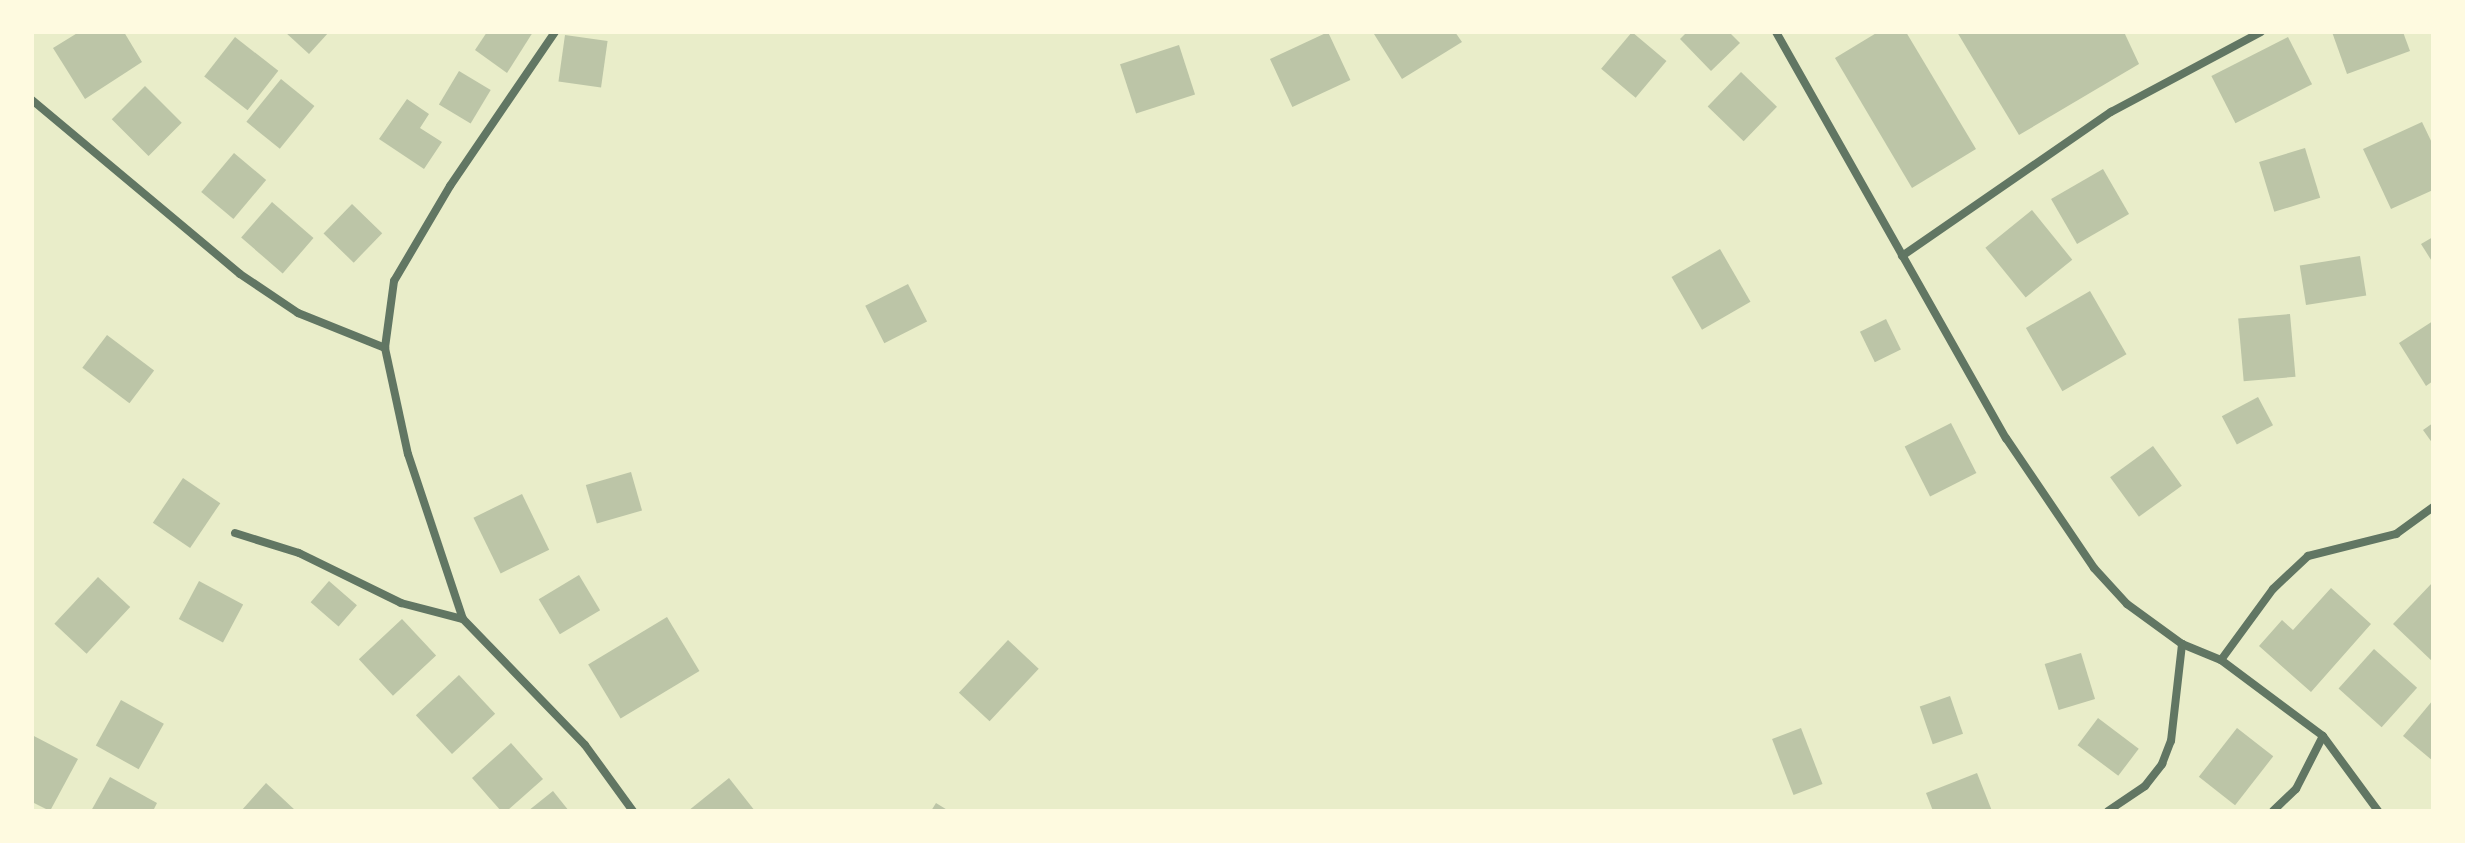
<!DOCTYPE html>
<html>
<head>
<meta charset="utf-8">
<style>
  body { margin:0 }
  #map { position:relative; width:2465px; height:843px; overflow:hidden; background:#e9edc9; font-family:"Roboto Condensed",sans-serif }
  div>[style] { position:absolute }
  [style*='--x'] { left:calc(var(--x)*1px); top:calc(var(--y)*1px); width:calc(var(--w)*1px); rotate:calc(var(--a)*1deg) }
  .building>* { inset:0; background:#bcc5a7; transform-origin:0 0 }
  .minor>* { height:8px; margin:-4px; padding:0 4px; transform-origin:4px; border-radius:4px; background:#617663 }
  span { translate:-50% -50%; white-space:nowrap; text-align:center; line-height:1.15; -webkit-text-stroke:6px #fefae0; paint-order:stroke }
  .frame { position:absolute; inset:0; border:34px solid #fefae0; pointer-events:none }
</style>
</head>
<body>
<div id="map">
  <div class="building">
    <i style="clip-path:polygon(79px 32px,124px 32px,142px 62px,85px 99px,53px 48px)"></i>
    <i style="clip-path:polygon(285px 32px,329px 32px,309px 54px)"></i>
    <i style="clip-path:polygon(487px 32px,533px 32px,507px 73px,475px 50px)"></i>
    <i style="left:1328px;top:32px;width:53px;height:64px;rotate:65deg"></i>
    <i style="clip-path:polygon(1378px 32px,1455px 32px,1462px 42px,1402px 79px,1374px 34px)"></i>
    <i style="left:1632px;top:32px;width:45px;height:48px;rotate:40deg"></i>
    <i style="clip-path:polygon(1687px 32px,1729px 32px,1740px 43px,1711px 71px,1680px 39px)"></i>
    <i style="clip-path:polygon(1878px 32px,1906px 32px,1976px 149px,1912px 188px,1835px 58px)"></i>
    <i style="clip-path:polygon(1957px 32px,2124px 32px,2139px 64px,2019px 135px)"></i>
    <i style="clip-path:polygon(2332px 32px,2403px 32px,2410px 51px,2347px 74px)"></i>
    <i style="left:565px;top:35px;width:43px;height:47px;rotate:8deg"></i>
    <i style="left:235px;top:37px;width:55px;height:50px;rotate:38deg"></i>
    <i style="left:2288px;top:37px;width:53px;height:86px;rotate:63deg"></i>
    <i style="left:1179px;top:45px;width:52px;height:62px;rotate:72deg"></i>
    <i style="left:459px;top:71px;width:37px;height:39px;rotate:31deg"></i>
    <i style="left:1741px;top:72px;width:50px;height:48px;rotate:44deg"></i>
    <i style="left:281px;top:79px;width:43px;height:55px;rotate:39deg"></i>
    <i style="left:145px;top:86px;width:52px;height:47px;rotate:45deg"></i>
    <i style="clip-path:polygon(407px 99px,429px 114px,420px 128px,442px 142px,424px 169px,379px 139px)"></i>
    <i style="clip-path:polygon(2422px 122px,2433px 145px,2433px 190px,2391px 209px,2363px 149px)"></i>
    <i style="left:2305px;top:148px;width:52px;height:48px;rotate:73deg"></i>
    <i style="left:234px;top:153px;width:42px;height:51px;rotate:40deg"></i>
    <i style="left:2103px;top:169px;width:52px;height:60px;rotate:60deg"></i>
    <i style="left:272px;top:202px;width:55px;height:47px;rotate:41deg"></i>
    <i style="left:352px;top:204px;width:42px;height:41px;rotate:44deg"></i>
    <i style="left:2032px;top:210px;width:64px;height:60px;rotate:51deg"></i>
    <i style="clip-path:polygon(2433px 237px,2433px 263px,2421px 244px)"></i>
    <i style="left:1720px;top:249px;width:61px;height:56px;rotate:60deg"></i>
    <i style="left:2360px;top:256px;width:40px;height:61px;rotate:81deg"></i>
    <i style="left:908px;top:284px;width:42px;height:48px;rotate:63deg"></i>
    <i style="left:2090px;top:291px;width:73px;height:74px;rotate:60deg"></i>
    <i style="left:2290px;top:314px;width:63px;height:52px;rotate:85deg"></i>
    <i style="left:1886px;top:319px;width:34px;height:29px;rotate:64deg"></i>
    <i style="clip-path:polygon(2433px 321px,2433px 381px,2426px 386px,2399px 343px)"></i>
    <i style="left:107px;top:335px;width:59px;height:41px;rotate:37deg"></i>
    <i style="left:2258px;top:397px;width:32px;height:41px;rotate:62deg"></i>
    <i style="left:1951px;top:423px;width:56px;height:52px;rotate:63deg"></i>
    <i style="clip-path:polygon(2433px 423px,2433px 444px,2423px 430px)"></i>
    <i style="left:2153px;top:446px;width:49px;height:53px;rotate:54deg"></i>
    <i style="left:631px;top:472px;width:40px;height:47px;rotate:74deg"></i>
    <i style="left:183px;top:478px;width:45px;height:54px;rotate:34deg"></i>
    <i style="left:522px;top:494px;width:62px;height:54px;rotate:64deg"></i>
    <i style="left:579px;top:575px;width:41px;height:47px;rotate:59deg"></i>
    <i style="left:98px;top:577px;width:44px;height:64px;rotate:43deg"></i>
    <i style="left:199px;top:581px;width:50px;height:43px;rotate:28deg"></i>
    <i style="left:329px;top:581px;width:37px;height:28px;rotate:41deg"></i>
    <i style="clip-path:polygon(2433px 582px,2433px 662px,2393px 624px)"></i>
    <i style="clip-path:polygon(2331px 588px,2371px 624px,2311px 692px,2259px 646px,2282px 620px,2293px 630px)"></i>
    <i style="left:667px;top:617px;width:63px;height:92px;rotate:59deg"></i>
    <i style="left:402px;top:619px;width:50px;height:59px;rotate:47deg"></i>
    <i style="left:1008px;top:640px;width:42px;height:72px;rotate:43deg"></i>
    <i style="left:2374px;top:649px;width:58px;height:53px;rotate:42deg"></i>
    <i style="left:2081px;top:653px;width:48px;height:38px;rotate:73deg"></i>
    <i style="left:459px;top:675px;width:53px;height:59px;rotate:47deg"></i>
    <i style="left:1950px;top:696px;width:40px;height:32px;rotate:71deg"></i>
    <i style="left:121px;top:700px;width:49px;height:52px;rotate:29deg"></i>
    <i style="clip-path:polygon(2433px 700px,2433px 761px,2403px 736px)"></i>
    <i style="left:2098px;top:718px;width:51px;height:34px;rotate:37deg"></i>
    <i style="left:1801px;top:728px;width:60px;height:31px;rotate:69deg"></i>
    <i style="left:2237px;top:728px;width:46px;height:62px;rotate:38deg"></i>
    <i style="clip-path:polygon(32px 735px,78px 759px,50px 811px,32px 802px)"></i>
    <i style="clip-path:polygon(511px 743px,543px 779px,507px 811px,501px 811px,472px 778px)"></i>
    <i style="clip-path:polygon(1977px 773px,1992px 811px,1933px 811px,1926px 793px)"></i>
    <i style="clip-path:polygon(110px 777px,157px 803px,153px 811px,91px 811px)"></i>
    <i style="clip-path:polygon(729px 778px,755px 811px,688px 811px)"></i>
    <i style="clip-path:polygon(266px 783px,296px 811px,241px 811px)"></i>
    <i style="clip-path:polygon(553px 791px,569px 811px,528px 811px)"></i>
    <i style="clip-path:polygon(936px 803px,949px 811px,931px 811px)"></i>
  </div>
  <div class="minor">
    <i style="--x:555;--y:32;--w:186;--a:124.3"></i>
    <i style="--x:450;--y:186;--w:110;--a:120.5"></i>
    <i style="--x:394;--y:281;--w:68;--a:97.7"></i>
    <i style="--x:385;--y:348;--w:108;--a:77.8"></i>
    <i style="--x:408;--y:454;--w:174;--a:71.6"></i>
    <i style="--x:463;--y:619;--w:175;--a:45.9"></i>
    <i style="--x:585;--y:745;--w:82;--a:54"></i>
    <i style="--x:1776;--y:32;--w:467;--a:60.5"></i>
    <i style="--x:2006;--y:438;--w:157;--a:55.9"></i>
    <i style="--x:2094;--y:568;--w:49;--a:47.5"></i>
    <i style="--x:2127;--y:604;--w:68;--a:36"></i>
    <i style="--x:2182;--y:644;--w:42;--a:22.3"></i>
    <i style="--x:2221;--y:660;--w:127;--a:36.7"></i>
    <i style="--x:2323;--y:736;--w:93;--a:53.7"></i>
    <i style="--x:32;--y:100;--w:271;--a:39.9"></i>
    <i style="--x:240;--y:274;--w:70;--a:33.9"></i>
    <i style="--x:298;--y:313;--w:94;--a:21.9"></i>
    <i style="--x:1902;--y:256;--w:254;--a:-34.6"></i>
    <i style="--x:2111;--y:112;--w:170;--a:-28.1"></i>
    <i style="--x:235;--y:533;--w:67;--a:17.4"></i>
    <i style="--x:299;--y:553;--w:114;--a:26.1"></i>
    <i style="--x:401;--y:603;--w:64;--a:14.5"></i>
    <i style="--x:2221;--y:660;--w:88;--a:-53.8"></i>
    <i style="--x:2273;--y:589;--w:48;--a:-43.3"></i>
    <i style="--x:2308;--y:556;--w:91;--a:-14"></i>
    <i style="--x:2396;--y:534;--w:46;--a:-36.1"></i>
    <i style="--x:2108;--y:811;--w:45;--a:-34"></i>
    <i style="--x:2145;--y:786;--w:28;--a:-52"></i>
    <i style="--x:2162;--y:764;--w:25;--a:-69"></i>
    <i style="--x:2171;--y:741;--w:98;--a:-83.5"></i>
    <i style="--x:2273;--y:811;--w:32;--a:-44"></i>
    <i style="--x:2296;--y:789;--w:59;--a:-63"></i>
  </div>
  <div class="frame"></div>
</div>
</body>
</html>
